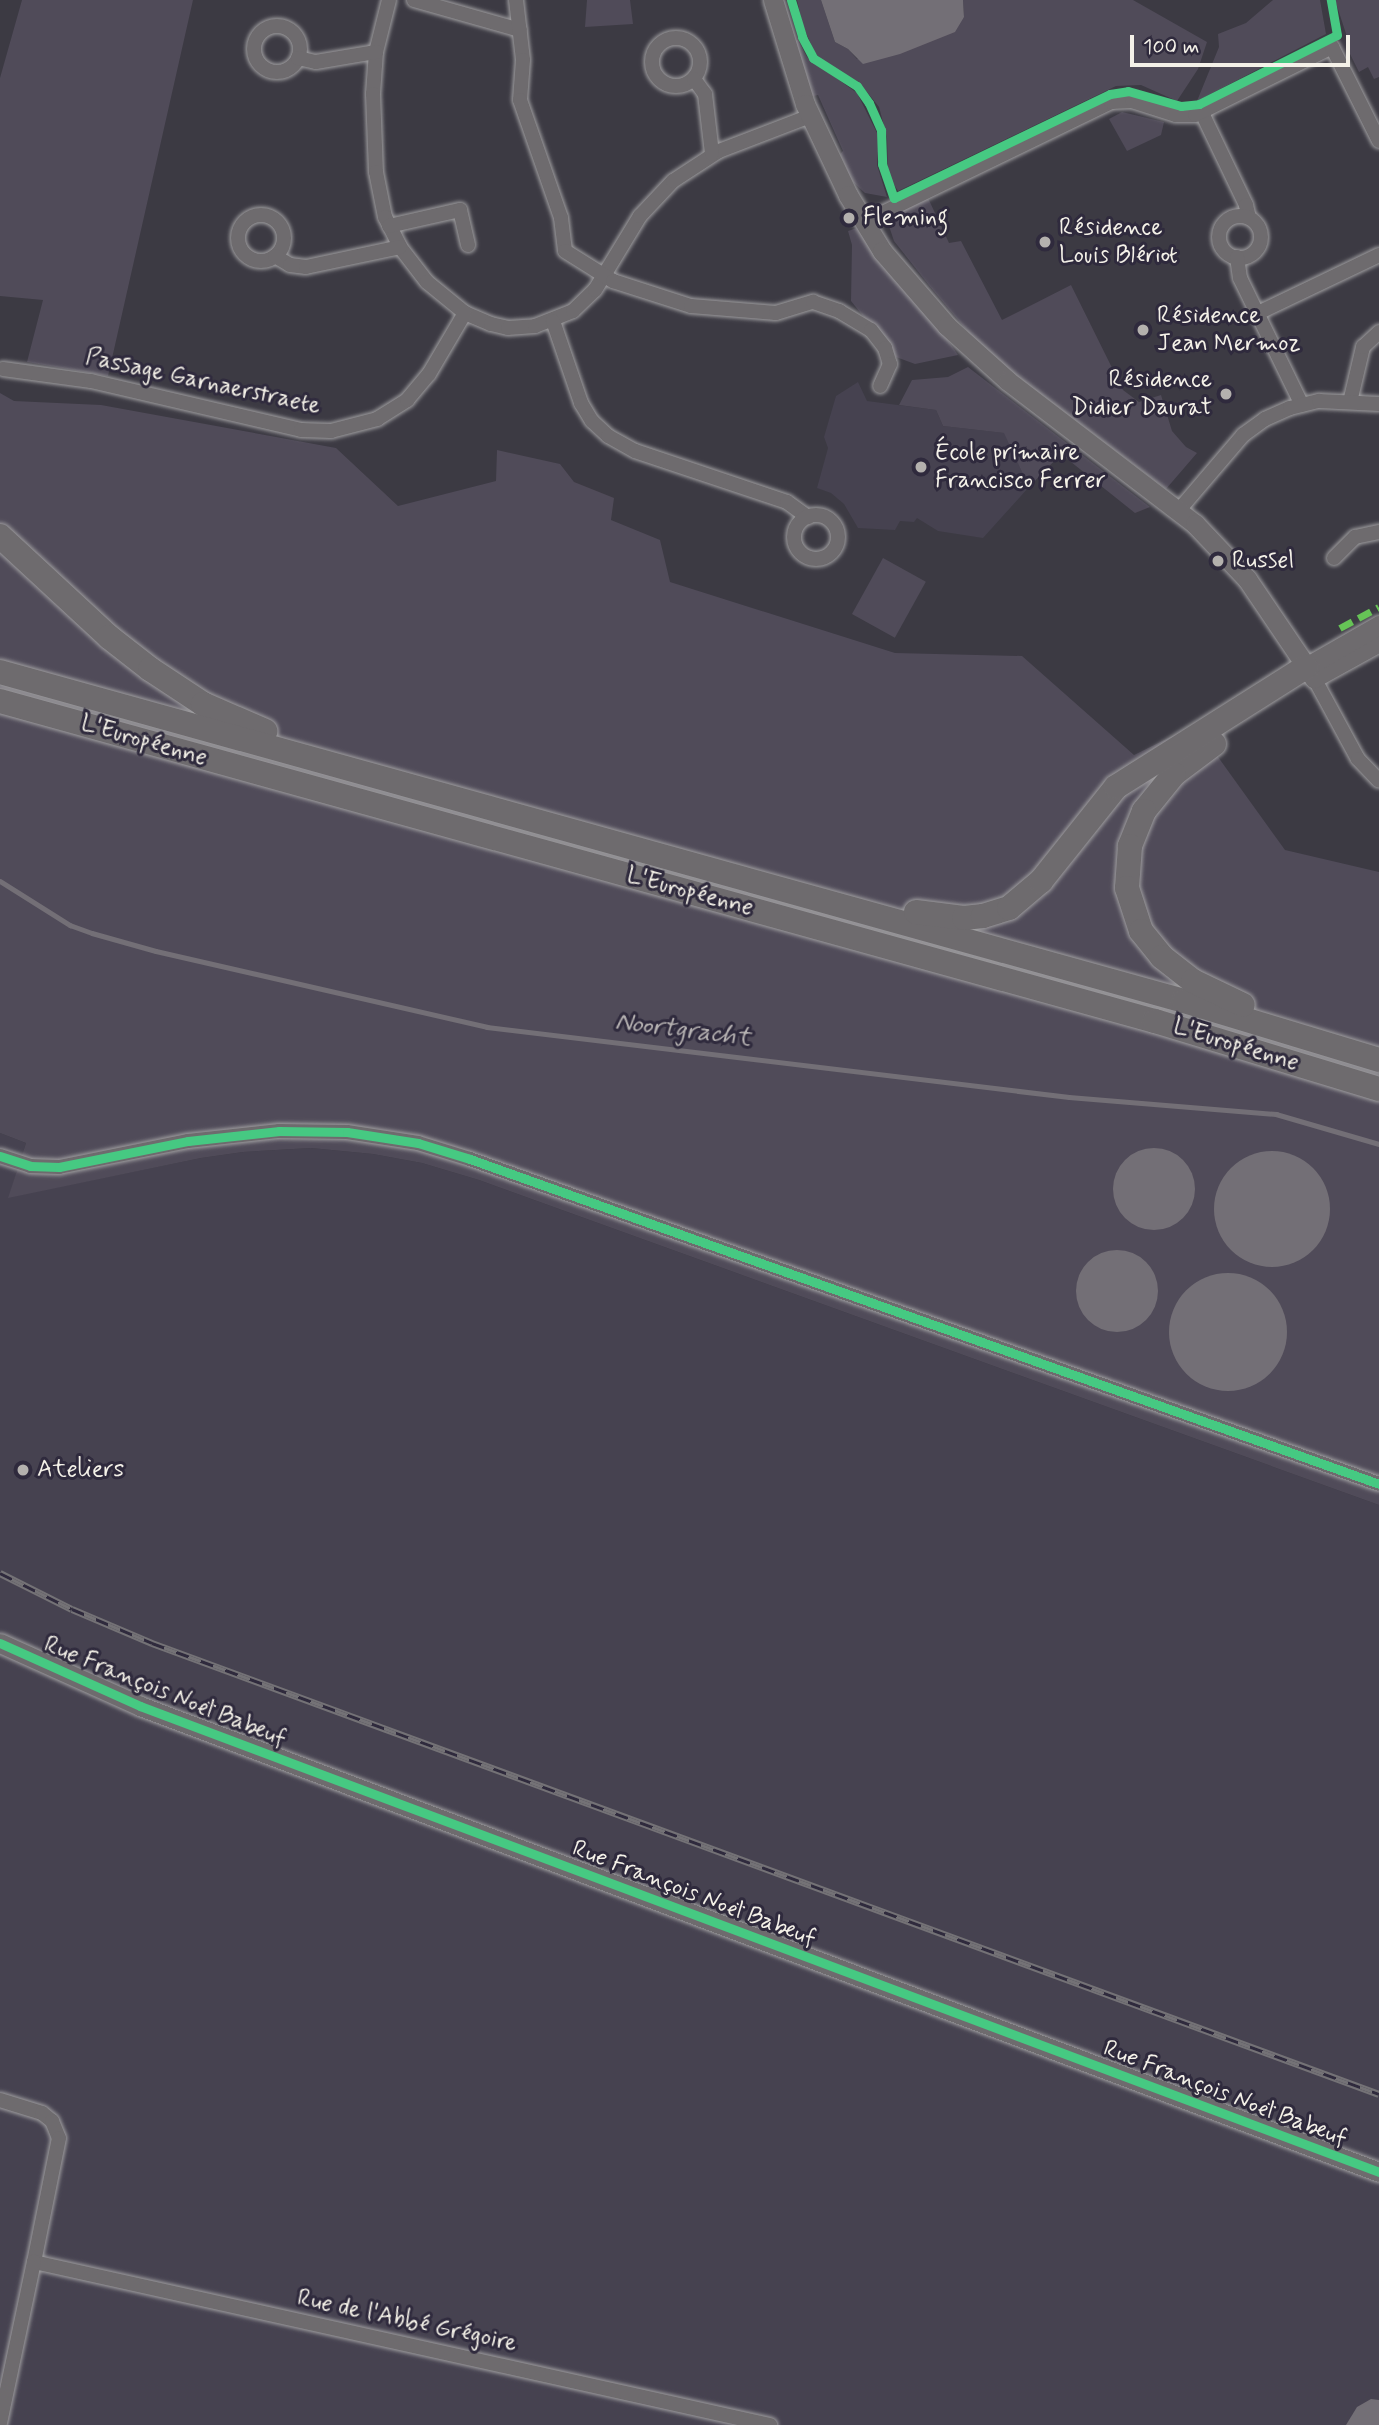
<!DOCTYPE html>
<html>
<head>
<meta charset="utf-8">
<style>
  body { margin:0 }
  #map { position:relative; width:1379px; height:2425px; overflow:hidden; background:#3c3a43; font-family:Mynerve,sans-serif }
  div>[style] { position:absolute }
  [style*='--x'] { left:calc(var(--x)*1px); top:calc(var(--y)*1px); width:calc(var(--w)*1px); rotate:calc(var(--a)*1deg) }
  .built>* { inset:0; background:#464250 }
  .green>* { inset:0; background:#504b59; transform-origin:0 0 }
  .water>* { inset:0; background:#736f76 }
  .round { border-radius:50% }
  .stream>* { height:4.5px; margin:-2.25px; padding:0 2.25px; transform-origin:2.25px; border-radius:2.25px; background:#736f76 }
  .roads { filter:drop-shadow(0 0 2px #9f9ea0) drop-shadow(0 0 2px #9f9ea0) }
  .street>* { height:14px; margin:-7px; padding:0 7px; transform-origin:7px; border-radius:7px; background:#6e6b6e }
  .street>.ring { margin:-7px; padding:0; box-sizing:content-box; background:none; border:14px solid #6e6b6e; border-radius:50% }
  .secondary>* { height:19px; margin:-9.5px; padding:0 9.5px; transform-origin:9.5px; border-radius:9.5px; background:#6e6b6e }
  .highway>* { height:24px; margin:-12px; padding:0 12px; transform-origin:12px; border-radius:12px; background:#6e6b6e }
  .rail>* { height:7px; margin-top:-3.5px; transform-origin:0; background:repeating-linear-gradient(90deg,#2f2a3d 0 13px,#747276 0 26px); box-sizing:border-box; border-block:2px solid #747276 }
  .quiet>* { height:7px; margin-top:-3.5px; transform-origin:0; background:repeating-linear-gradient(90deg,#66c356 0 14px,transparent 0 21px) }
  .cycleway>* { height:9px; margin:-4.5px; padding:0 4.5px; transform-origin:4.5px; border-radius:4.5px; background:#46c982 }
  .dots>* { width:19px; height:19px; translate:-50% -50%; box-sizing:border-box; border:4px solid #2f2a3d; border-radius:50% }
  span { translate:-50% -50%; white-space:nowrap; text-align:center; line-height:1.15; -webkit-text-stroke:6px #2f2a3d; paint-order:stroke }
  .poi-label { font-size:24px; color:#f4f1e8 }
  .left { translate:0 -50%; text-align:left }
  .right { translate:-100% -50%; text-align:right }
  .street-label { font-size:24px; color:#f4f1e8 }
  .water-label { font-size:26px; color:#b6b2b2; font-style:italic }
  .scale { position:absolute; left:1130px; top:35px; width:220px; height:32px; box-sizing:border-box; border:4px solid #f4f1e8; border-top:0; padding-left:9px; font-size:21px; line-height:24px; white-space:nowrap; color:#f4f1e8; -webkit-text-stroke:5px #2f2a3d; paint-order:stroke }
</style>
</head>
<body>
<div id="map">
  <div class="built">
    <i style="clip-path:polygon(858px 382px,867px 401px,936px 410px,943px 426px,1005px 433px,1029px 487px,983px 538px,938px 531px,917px 518px,914px 522px,900px 521px,895px 530px,858px 528px,844px 504px,831px 493px,817px 488px,828px 448px,824px 437px,836px 396px)"></i>
    <i style="clip-path:polygon(0 1133px,26px 1143px,9px 1197px,201px 1158px,243px 1152px,311px 1148px,373px 1154px,422px 1163px,479px 1180px,1379px 1505px,1379px 2425px,0 2425px)"></i>
  </div>
  <div class="green">
    <i style="clip-path:polygon(22px 0,193px 0,108px 376px,27px 362px,43px 300px,0 296px,0 78px)"></i>
    <i style="clip-path:polygon(587px 0,630px 0,633px 24px,585px 27px)"></i>
    <i style="clip-path:polygon(797px 0,821px 0,835px 42px,848px 49px,857px 59px,964px 17px,963px 0,1133px 0,1207px 42px,1198px 69px,1177px 101px,1141px 85px,1116px 86px,898px 191px,888px 175px,887px 137px,879px 107px,859px 82px,829px 66px,815px 53px,803px 26px)"></i>
    <i style="clip-path:polygon(1273px 0,1320px 0,1326px 34px,1197px 101px,1219px 47px,1218px 34px,1246px 23px)"></i>
    <i style="clip-path:polygon(1335px 0,1379px 0,1379px 77px,1374px 79px,1368px 67px,1359px 72px,1347px 48px,1350px 46px)"></i>
    <i style="clip-path:polygon(798px 40px,807px 57px,857px 93px,879px 137px,877px 165px,887px 197px,865px 193px,852px 181px,840px 154px,843px 151px,818px 95px,813px 96px,793px 41px)"></i>
    <i style="clip-path:polygon(1122px 112px,1164px 122px,1161px 135px,1127px 151px,1109px 119px)"></i>
    <i style="clip-path:polygon(928px 198px,949px 243px,961px 241px,1002px 320px,1071px 285px,1123px 390px,1139px 402px,1161px 395px,1172px 431px,1186px 447px,1197px 453px,1166px 489px,1017px 376px,974px 339px,928px 284px,894px 241px,889px 226px,889px 216px)"></i>
    <i style="clip-path:polygon(857px 228px,947px 339px,958px 355px,915px 364px,896px 357px,851px 301px,852px 245px,848px 231px)"></i>
    <i style="clip-path:polygon(968px 367px,1150px 507px,1135px 513px,1061px 454px,1029px 487px,1004px 433px,943px 426px,936px 410px,899px 405px,912px 380px,948px 377px)"></i>
    <i style="clip-path:polygon(0 393px,14px 401px,101px 405px,336px 448px,398px 506px,496px 481px,497px 450px,560px 464px,574px 482px,614px 498px,611px 520px,660px 540px,670px 582px,895px 653px,1022px 656px,1134px 755px,1195px 725px,1285px 850px,1379px 872px,1379px 1505px,479px 1180px,422px 1163px,373px 1154px,311px 1148px,243px 1152px,201px 1158px,8px 1198px,26px 1143px,0 1133px)"></i>
    <i style="left:883px;top:558px;width:49px;height:64px;rotate:29deg"></i>
  </div>
  <div class="water">
    <i style="clip-path:polygon(821px 0,963px 0,964px 17px,955px 32px,900px 54px,863px 64px,848px 49px,835px 42px)"></i>
    <i class="round" style="left:1113px;top:1148px;width:82px;height:82px"></i>
    <i class="round" style="left:1214px;top:1151px;width:116px;height:116px"></i>
    <i class="round" style="left:1076px;top:1250px;width:82px;height:82px"></i>
    <i class="round" style="left:1169px;top:1273px;width:118px;height:118px"></i>
    <i style="clip-path:polygon(1371px 2399px,1379px 2400px,1379px 2425px,1346px 2425px,1357px 2407px)"></i>
  </div>
  <div class="stream">
    <i style="--x:0;--y:881;--w:83;--a:32.2"></i>
    <i style="--x:70;--y:925;--w:23;--a:20"></i>
    <i style="--x:92;--y:933;--w:66;--a:15.7"></i>
    <i style="--x:156;--y:951;--w:340;--a:12.9"></i>
    <i style="--x:487;--y:1027;--w:586;--a:6.86"></i>
    <i style="--x:1069;--y:1097;--w:208;--a:4.7"></i>
    <i style="--x:1276;--y:1114;--w:107;--a:16.2"></i>
  </div>
  <div class="roads">
    <div class="street">
      <i style="--x:389;--y:0;--w:54;--a:104"></i>
      <i style="--x:376;--y:52;--w:42;--a:94.1"></i>
      <i style="--x:373;--y:94;--w:78;--a:87.8"></i>
      <i style="--x:376;--y:172;--w:46;--a:78.7"></i>
      <i style="--x:385;--y:217;--w:34;--a:63"></i>
      <i style="--x:400;--y:247;--w:44;--a:52.4"></i>
      <i style="--x:427;--y:282;--w:49;--a:39.2"></i>
      <i style="--x:465;--y:313;--w:28;--a:23"></i>
      <i style="--x:491;--y:324;--w:17;--a:13"></i>
      <i style="--x:508;--y:328;--w:27;--a:-4"></i>
      <i style="--x:535;--y:326;--w:41;--a:-21.5"></i>
      <i style="--x:573;--y:311;--w:30;--a:-44"></i>
      <i style="--x:595;--y:290;--w:87;--a:-58.7"></i>
      <i style="--x:640;--y:216;--w:48;--a:-46.7"></i>
      <i style="--x:673;--y:181;--w:55;--a:-33.1"></i>
      <i style="--x:719;--y:151;--w:97;--a:-21"></i>
      <i style="--x:414;--y:0;--w:110;--a:15.8"></i>
      <i style="--x:516;--y:0;--w:60;--a:83.3"></i>
      <i style="--x:523;--y:60;--w:40;--a:94.3"></i>
      <i style="--x:520;--y:100;--w:125;--a:70.8"></i>
      <i style="--x:561;--y:218;--w:33;--a:83"></i>
      <i style="--x:565;--y:251;--w:57;--a:32"></i>
      <i style="--x:613;--y:281;--w:82;--a:17.8"></i>
      <i style="--x:691;--y:306;--w:85;--a:4.7"></i>
      <i style="--x:776;--y:313;--w:39;--a:-17"></i>
      <i style="--x:813;--y:302;--w:28;--a:19"></i>
      <i style="--x:839;--y:311;--w:37;--a:31"></i>
      <i style="--x:871;--y:330;--w:23;--a:52"></i>
      <i style="--x:885;--y:348;--w:17;--a:73"></i>
      <i style="--x:890;--y:364;--w:24;--a:114"></i>
      <i class="ring" style="left:254px;top:26px;width:32px;height:32px"></i>
      <i class="ring" style="left:652px;top:38px;width:34px;height:34px"></i>
      <i style="--x:298;--y:58;--w:18;--a:13"></i>
      <i style="--x:316;--y:62;--w:61;--a:-9.5"></i>
      <i style="--x:694;--y:79;--w:19;--a:54"></i>
      <i style="--x:705;--y:94;--w:60;--a:83.3"></i>
      <i style="--x:1202;--y:113;--w:102;--a:64.4"></i>
      <i style="--x:1246;--y:205;--w:13;--a:77"></i>
      <i class="ring" style="left:238px;top:215px;width:32px;height:32px"></i>
      <i class="ring" style="left:1219px;top:216px;width:28px;height:28px"></i>
      <i style="--x:864;--y:222;--w:275;--a:-25.9"></i>
      <i style="--x:1111;--y:102;--w:21;--a:-3"></i>
      <i style="--x:1132;--y:101;--w:46;--a:17.7"></i>
      <i style="--x:1176;--y:115;--w:19;--a:0"></i>
      <i style="--x:1195;--y:115;--w:153;--a:-26.4"></i>
      <i style="--x:1332;--y:47;--w:105;--a:63.4"></i>
      <i style="--x:389;--y:226;--w:73;--a:-12.7"></i>
      <i style="--x:460;--y:210;--w:36;--a:77"></i>
      <i style="--x:275;--y:256;--w:17;--a:31"></i>
      <i style="--x:290;--y:265;--w:16;--a:7"></i>
      <i style="--x:306;--y:267;--w:96;--a:-12"></i>
      <i style="--x:1237;--y:257;--w:21;--a:82"></i>
      <i style="--x:1240;--y:278;--w:141;--a:64"></i>
      <i style="--x:1258;--y:313;--w:134;--a:-25.6"></i>
      <i style="--x:553;--y:321;--w:87;--a:71.1"></i>
      <i style="--x:581;--y:403;--w:21;--a:59"></i>
      <i style="--x:592;--y:421;--w:22;--a:43"></i>
      <i style="--x:608;--y:436;--w:31;--a:29"></i>
      <i style="--x:635;--y:451;--w:160;--a:18.5"></i>
      <i style="--x:787;--y:502;--w:26;--a:36"></i>
      <i style="--x:3;--y:369;--w:89;--a:7.8"></i>
      <i style="--x:91;--y:381;--w:216;--a:13.1"></i>
      <i style="--x:301;--y:430;--w:30;--a:2"></i>
      <i style="--x:331;--y:431;--w:48;--a:-14.6"></i>
      <i style="--x:377;--y:419;--w:36;--a:-32"></i>
      <i style="--x:407;--y:400;--w:34;--a:-50"></i>
      <i style="--x:429;--y:374;--w:71;--a:-59.5"></i>
      <i style="--x:1350;--y:402;--w:57;--a:-76.7"></i>
      <i style="--x:1363;--y:347;--w:22;--a:-43"></i>
      <i style="--x:1179;--y:510;--w:99;--a:-49.5"></i>
      <i style="--x:1243;--y:435;--w:27;--a:-36"></i>
      <i style="--x:1265;--y:419;--w:27;--a:-24"></i>
      <i style="--x:1290;--y:408;--w:30;--a:-14"></i>
      <i style="--x:1319;--y:401;--w:60;--a:2.9"></i>
      <i class="ring" style="left:794px;top:515px;width:30px;height:30px"></i>
      <i style="--x:1334;--y:558;--w:30;--a:-45"></i>
      <i style="--x:1355;--y:537;--w:25;--a:-12"></i>
      <i style="--x:1314;--y:678;--w:92;--a:61.5"></i>
      <i style="--x:1358;--y:759;--w:30;--a:46"></i>
      <i style="--x:0;--y:1156;--w:32;--a:18"></i>
      <i style="--x:30;--y:1166;--w:29;--a:2"></i>
      <i style="--x:59;--y:1167;--w:132;--a:-11.4"></i>
      <i style="--x:188;--y:1141;--w:92;--a:-6.3"></i>
      <i style="--x:279;--y:1131;--w:68;--a:0.8"></i>
      <i style="--x:347;--y:1132;--w:72;--a:8.8"></i>
      <i style="--x:418;--y:1143;--w:54;--a:17.1"></i>
      <i style="--x:470;--y:1159;--w:965;--a:19.67"></i>
      <i style="--x:0;--y:2100;--w:44;--a:17.2"></i>
      <i style="--x:42;--y:2113;--w:13;--a:39"></i>
      <i style="--x:52;--y:2121;--w:18;--a:68"></i>
      <i style="--x:59;--y:2138;--w:126;--a:101.4"></i>
      <i style="--x:34;--y:2262;--w:754;--a:12.49"></i>
      <i style="--x:0;--y:2423;--w:165;--a:-78.1"></i>
    </div>
    <div class="secondary">
      <i style="--x:773;--y:0;--w:109;--a:72.9"></i>
      <i style="--x:805;--y:104;--w:101;--a:64.7"></i>
      <i style="--x:848;--y:195;--w:66;--a:58.7"></i>
      <i style="--x:882;--y:251;--w:99;--a:49.1"></i>
      <i style="--x:947;--y:326;--w:82;--a:42"></i>
      <i style="--x:1008;--y:381;--w:235;--a:37.4"></i>
      <i style="--x:1195;--y:524;--w:76;--a:46.6"></i>
      <i style="--x:1247;--y:579;--w:120;--a:55.9"></i>
      <i style="--x:1314;--y:678;--w:74;--a:-29"></i>
      <i style="--x:1306;--y:667;--w:84;--a:-29.9"></i>
      <i style="--x:0;--y:1643;--w:154;--a:24.2"></i>
      <i style="--x:140;--y:1706;--w:1324;--a:20.61"></i>
    </div>
    <div class="highway">
      <i style="--x:0;--y:536;--w:149;--a:42.8"></i>
      <i style="--x:109;--y:637;--w:52;--a:38"></i>
      <i style="--x:150;--y:669;--w:64;--a:33.4"></i>
      <i style="--x:203;--y:704;--w:68;--a:23.5"></i>
      <i style="--x:0;--y:672;--w:1229;--a:15.53"></i>
      <i style="--x:1184;--y:1001;--w:204;--a:16.8"></i>
      <i style="--x:0;--y:701;--w:1199;--a:15.49"></i>
      <i style="--x:1155;--y:1021;--w:234;--a:16.9"></i>
      <i style="--x:1214;--y:744;--w:50;--a:143.1"></i>
      <i style="--x:1174;--y:774;--w:48;--a:129"></i>
      <i style="--x:1144;--y:811;--w:38;--a:112"></i>
      <i style="--x:1130;--y:846;--w:42;--a:94.1"></i>
      <i style="--x:1127;--y:888;--w:45;--a:72"></i>
      <i style="--x:1141;--y:931;--w:33;--a:51"></i>
      <i style="--x:1162;--y:957;--w:39;--a:38"></i>
      <i style="--x:1193;--y:981;--w:55;--a:25.6"></i>
      <i style="--x:916;--y:912;--w:48;--a:7.1"></i>
      <i style="--x:964;--y:918;--w:19;--a:-6"></i>
      <i style="--x:983;--y:916;--w:27;--a:-17"></i>
      <i style="--x:1009;--y:908;--w:42;--a:-40.2"></i>
      <i style="--x:1041;--y:881;--w:120;--a:-51.4"></i>
      <i style="--x:1116;--y:787;--w:225;--a:-32.3"></i>
    </div>
  </div>
  <div class="rail">
    <i style="--x:0;--y:1573;--w:80;--a:26.6"></i>
    <i style="--x:72;--y:1609;--w:87;--a:23"></i>
    <i style="--x:152;--y:1643;--w:1307;--a:20.18"></i>
  </div>
  <div class="quiet">
    <i style="--x:1340;--y:628;--w:44;--a:-28.3"></i>
  </div>
  <div class="cycleway">
    <i style="--x:791;--y:0;--w:39;--a:73"></i>
    <i style="--x:802;--y:37;--w:24;--a:62"></i>
    <i style="--x:813;--y:58;--w:52;--a:32.5"></i>
    <i style="--x:857;--y:86;--w:21;--a:55"></i>
    <i style="--x:869;--y:103;--w:30;--a:66"></i>
    <i style="--x:881;--y:130;--w:34;--a:88"></i>
    <i style="--x:882;--y:164;--w:36;--a:71"></i>
    <i style="--x:894;--y:198;--w:240;--a:-25.7"></i>
    <i style="--x:1110;--y:94;--w:18;--a:-9"></i>
    <i style="--x:1128;--y:91;--w:55;--a:15.8"></i>
    <i style="--x:1181;--y:106;--w:18;--a:-6"></i>
    <i style="--x:1199;--y:104;--w:154;--a:-26.6"></i>
    <i style="--x:1337;--y:35;--w:36;--a:-100"></i>
    <i style="--x:0;--y:1156;--w:32;--a:18"></i>
    <i style="--x:30;--y:1166;--w:29;--a:2"></i>
    <i style="--x:59;--y:1167;--w:132;--a:-11.4"></i>
    <i style="--x:188;--y:1141;--w:92;--a:-6.3"></i>
    <i style="--x:279;--y:1131;--w:68;--a:0.8"></i>
    <i style="--x:347;--y:1132;--w:72;--a:8.8"></i>
    <i style="--x:418;--y:1143;--w:54;--a:17.1"></i>
    <i style="--x:470;--y:1159;--w:965;--a:19.67"></i>
    <i style="--x:0;--y:1643;--w:154;--a:24.2"></i>
    <i style="--x:140;--y:1706;--w:1324;--a:20.61"></i>
  </div>
  <div class="dots">
    <i style="left:849px;top:218px;background:#b4b1ae"></i>
    <i style="left:1045px;top:242px;background:#b4b1ae"></i>
    <i style="left:1143px;top:330px;background:#b4b1ae"></i>
    <i style="left:1226px;top:394px;background:#b4b1ae"></i>
    <i style="left:921px;top:467px;background:#b4b1ae"></i>
    <i style="left:1218px;top:561px;background:#b4b1ae"></i>
    <i style="left:23px;top:1470px;background:#b4b1ae"></i>
  </div>
  <div class="poi-label">
    <span class="left" style="left:863px;top:218px">Fleming</span>
    <span class="left" style="left:1059px;top:242px">Résidence<br>Louis Blériot</span>
    <span class="left" style="left:1157px;top:330px">Résidence<br>Jean Mermoz</span>
    <span class="right" style="left:1212px;top:394px">Résidence<br>Didier Daurat</span>
    <span class="left" style="left:935px;top:467px">École primaire<br>Francisco Ferrer</span>
    <span class="left" style="left:1232px;top:561px">Russel</span>
    <span class="left" style="left:37px;top:1470px">Ateliers</span>
  </div>
  <div class="street-label">
    <span style="left:203px;top:382px;rotate:12deg">Passage Garnaerstraete</span>
    <span style="left:144px;top:741px;rotate:16deg">L'Européenne</span>
    <span style="left:690px;top:892px;rotate:15deg">L'Européenne</span>
    <span style="left:1236px;top:1045px;rotate:17deg">L'Européenne</span>
    <span style="left:165px;top:1692px;rotate:22deg">Rue François Noël Babeuf</span>
    <span style="left:694px;top:1894px;rotate:21deg">Rue François Noël Babeuf</span>
    <span style="left:1225px;top:2094px;rotate:21deg">Rue François Noël Babeuf</span>
    <span style="left:407px;top:2321px;rotate:12deg">Rue de l'Abbé Grégoire</span>
  </div>
  <div class="water-label">
    <span style="left:683px;top:1031px;rotate:7deg">Noortgracht</span>
  </div>
  <div class="scale">100 m</div>
</div>
</body>
</html>
